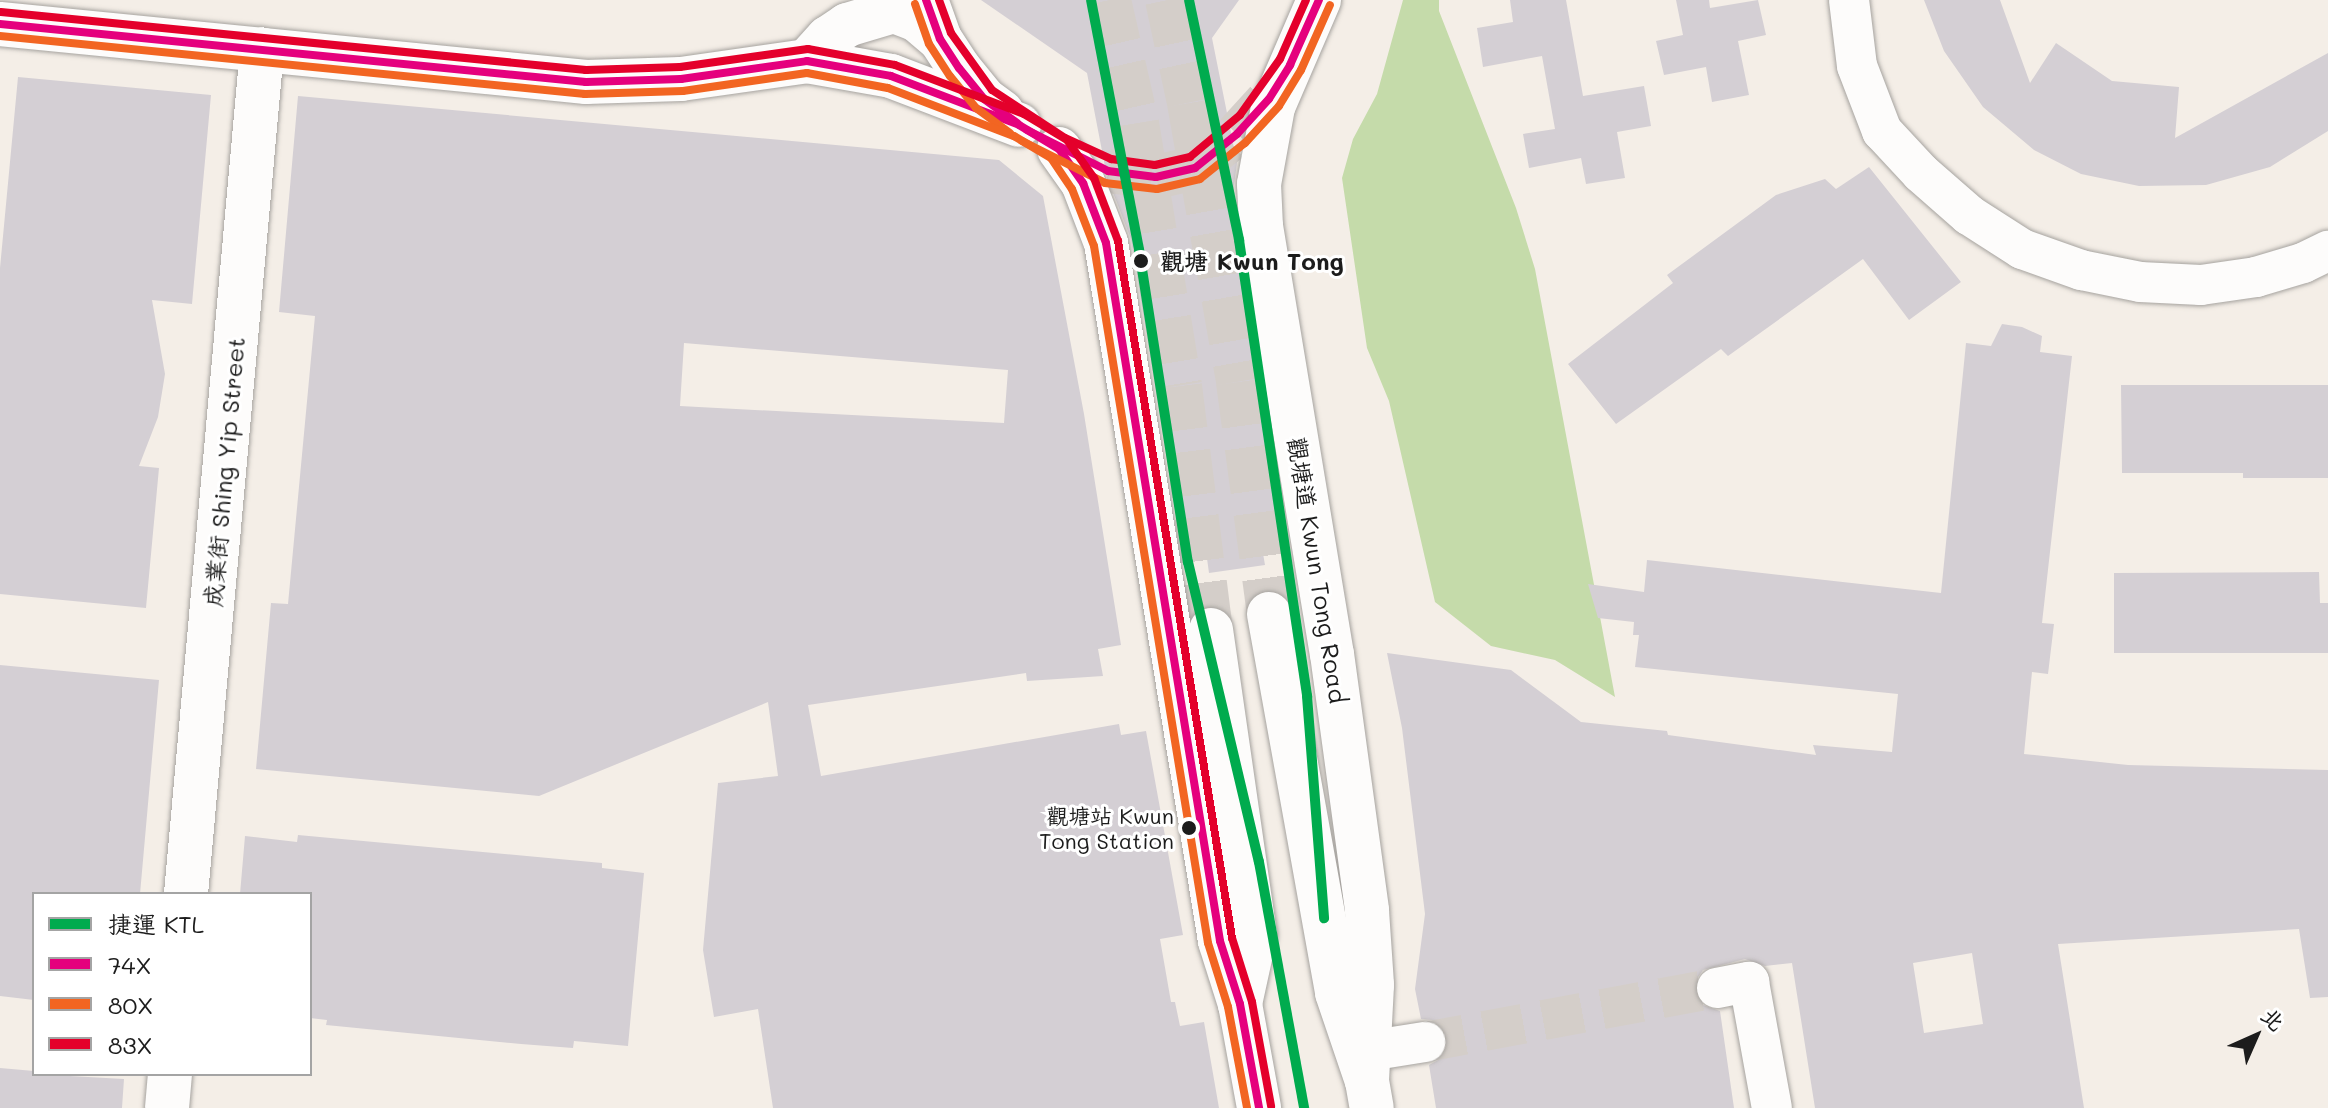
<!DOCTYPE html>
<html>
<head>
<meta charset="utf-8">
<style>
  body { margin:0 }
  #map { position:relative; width:2328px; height:1108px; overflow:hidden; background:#f4eee7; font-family:Mali,"LXGW WenKai TC",sans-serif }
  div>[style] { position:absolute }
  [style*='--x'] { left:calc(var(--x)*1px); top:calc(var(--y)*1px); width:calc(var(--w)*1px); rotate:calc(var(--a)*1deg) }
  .green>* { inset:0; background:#c5dbaa }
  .building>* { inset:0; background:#d4cfd4 }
  .street-tunnel>* { height:40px; margin-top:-20px; transform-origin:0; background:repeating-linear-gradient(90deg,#d4cec9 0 40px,transparent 0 60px) }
  .secondary-tunnel>* { height:44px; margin-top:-22px; transform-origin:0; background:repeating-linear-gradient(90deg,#d4cec9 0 44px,transparent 0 66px) }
  .highway-tunnel>* { height:44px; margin-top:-22px; transform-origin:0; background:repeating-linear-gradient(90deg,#d4cec9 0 44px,transparent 0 66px) }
  .roads { filter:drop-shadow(0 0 2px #a6a39f) drop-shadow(0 0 2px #a6a39f) }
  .street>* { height:40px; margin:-20px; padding:0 20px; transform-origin:20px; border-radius:20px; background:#fdfcfb }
  .secondary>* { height:44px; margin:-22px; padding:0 22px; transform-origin:22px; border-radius:22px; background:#fdfcfb }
  .highway>* { height:44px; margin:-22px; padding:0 22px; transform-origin:22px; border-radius:22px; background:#fdfcfb }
  .bus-1>* { height:8px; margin:-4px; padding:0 4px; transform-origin:4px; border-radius:4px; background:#e5007d }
  .bus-2>* { height:8px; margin:-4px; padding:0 4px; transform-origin:4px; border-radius:4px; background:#f26522 }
  .bus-3>* { height:8px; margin:-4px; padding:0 4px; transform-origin:4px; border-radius:4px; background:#e4002b }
  .metro-1>* { height:10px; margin:-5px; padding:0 5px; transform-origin:5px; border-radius:5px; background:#00ab4e }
  .dots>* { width:22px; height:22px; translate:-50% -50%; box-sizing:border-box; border:4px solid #fff; border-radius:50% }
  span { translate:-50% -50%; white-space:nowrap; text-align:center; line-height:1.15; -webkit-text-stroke:6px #fff; paint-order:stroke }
  .bus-label { font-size:22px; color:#1c1c1c }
  .right { translate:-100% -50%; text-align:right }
  .stop-label { font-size:24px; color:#1c1c1c; font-weight:700 }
  .left { translate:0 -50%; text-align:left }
  .street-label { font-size:24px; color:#1c1c1c }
  .legend { position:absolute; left:32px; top:892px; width:280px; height:184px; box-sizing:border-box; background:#fff; border:2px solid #a4a4a4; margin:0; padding:10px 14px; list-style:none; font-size:24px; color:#1c1c1c }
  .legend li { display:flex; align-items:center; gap:16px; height:40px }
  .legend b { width:40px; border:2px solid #a4a4a4 }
  .north { position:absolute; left:2216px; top:996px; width:80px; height:80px; -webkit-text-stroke:6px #fff; paint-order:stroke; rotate:45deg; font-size:22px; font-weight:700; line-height:32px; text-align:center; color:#1c1c1c }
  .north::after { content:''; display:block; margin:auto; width:28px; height:36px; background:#1c1c1c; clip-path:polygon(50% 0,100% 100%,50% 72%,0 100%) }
</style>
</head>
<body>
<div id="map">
  <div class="green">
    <i style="clip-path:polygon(1403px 0,1439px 0,1439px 11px,1516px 208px,1535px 269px,1615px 697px,1555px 660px,1491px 646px,1435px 602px,1389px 401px,1367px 348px,1342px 178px,1353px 139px,1377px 94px)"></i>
  </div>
  <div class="building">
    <i style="clip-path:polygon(981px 0,1239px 0,1212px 38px,1237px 163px,1234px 185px,1236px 230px,1286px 532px,1260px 536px,1265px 565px,1209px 573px,1205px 544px,1181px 547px,1131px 239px,1107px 177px,1087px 73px)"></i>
    <i style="clip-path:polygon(1510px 0,1566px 0,1583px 96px,1644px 86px,1651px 126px,1617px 132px,1625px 178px,1586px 184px,1581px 158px,1529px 168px,1523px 134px,1555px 129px,1542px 56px,1483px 67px,1477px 28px,1513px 22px)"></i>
    <i style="clip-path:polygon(1676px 0,1709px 0,1710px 8px,1758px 0,1766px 35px,1738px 41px,1749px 95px,1712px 102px,1706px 67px,1664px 75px,1656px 41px,1683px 35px)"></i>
    <i style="clip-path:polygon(1924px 0,2000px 0,2030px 83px,2056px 43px,2112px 81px,2179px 87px,2175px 138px,2328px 53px,2328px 131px,2270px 167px,2206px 185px,2139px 186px,2081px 174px,2034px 150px,1983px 107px,1944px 51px)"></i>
    <i style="clip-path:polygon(18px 77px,211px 95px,192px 304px,152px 300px,165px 374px,158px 417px,139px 466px,159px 468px,146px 608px,0 594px,0 268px)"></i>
    <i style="clip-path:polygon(evenodd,298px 96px,999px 160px,1043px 196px,1084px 414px,1121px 645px,1098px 649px,1103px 676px,1027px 681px,1026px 673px,808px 705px,821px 776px,1119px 724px,1121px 735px,1146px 731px,1183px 935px,1160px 939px,1171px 1002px,1175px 1002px,1180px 1026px,1204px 1022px,1219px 1108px,773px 1108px,758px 1009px,714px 1017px,703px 950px,718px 783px,778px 776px,768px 702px,539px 796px,256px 769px,271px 603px,288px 604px,315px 316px,279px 312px,298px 96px,684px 343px,1008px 370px,1004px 423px,680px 406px,684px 343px)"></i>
    <i style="clip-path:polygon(1869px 167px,1961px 282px,1909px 320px,1863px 259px,1728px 356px,1721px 349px,1616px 424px,1568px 364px,1673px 283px,1667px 275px,1776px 195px,1825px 179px,1836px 189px)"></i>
    <i style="clip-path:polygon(evenodd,2002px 324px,2022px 327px,2042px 336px,2040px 352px,2072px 356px,2042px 623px,2054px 624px,2048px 674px,2032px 672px,2024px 754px,2128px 765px,2328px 770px,2328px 997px,2310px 998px,2299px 929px,2058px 944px,2084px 1108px,1815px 1108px,1792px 963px,1765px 966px,1745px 959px,1703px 970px,1696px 980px,1694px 991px,1700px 1004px,1720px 1011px,1734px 1108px,1436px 1108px,1429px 1065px,1440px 1059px,1448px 1039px,1442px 1027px,1432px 1020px,1421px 1019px,1415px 989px,1425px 914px,1402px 728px,1387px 653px,1511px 670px,1581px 722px,1667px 731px,1668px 735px,1816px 755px,1813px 745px,1892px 752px,1898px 694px,1635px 667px,1639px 635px,1633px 635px,1634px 622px,1598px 618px,1588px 584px,1644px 592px,1647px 560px,1941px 593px,1966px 343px,1991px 346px,2002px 324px,1972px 953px,1983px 1024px,1924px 1033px,1913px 963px,1972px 953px)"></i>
    <i style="clip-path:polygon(2121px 385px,2328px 385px,2328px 478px,2243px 478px,2243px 473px,2122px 473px)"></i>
    <i style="clip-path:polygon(2319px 572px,2320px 603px,2328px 603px,2328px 653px,2114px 653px,2114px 573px)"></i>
    <i style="clip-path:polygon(0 665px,159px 680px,140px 894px,34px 894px,34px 1000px,0 996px)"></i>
    <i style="clip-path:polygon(298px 835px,602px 863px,602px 868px,644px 873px,628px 1046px,574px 1041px,573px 1048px,521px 1044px,326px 1025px,327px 1020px,310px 1018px,310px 894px,240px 894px,245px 836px,297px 842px)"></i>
    <i style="clip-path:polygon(0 1068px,34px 1071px,34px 1074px,124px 1079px,122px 1108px,0 1108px)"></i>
  </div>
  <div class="street-tunnel">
    <i style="--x:1425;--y:1042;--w:297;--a:-10.5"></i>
  </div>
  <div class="secondary-tunnel">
    <i style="--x:1108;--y:171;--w:48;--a:7.1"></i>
    <i style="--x:1156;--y:177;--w:40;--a:-13"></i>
    <i style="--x:1195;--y:168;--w:54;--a:-39"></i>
    <i style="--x:1237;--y:134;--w:47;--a:-47.6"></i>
  </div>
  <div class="highway-tunnel">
    <i style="--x:1109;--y:0;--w:126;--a:77.2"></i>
    <i style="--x:1137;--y:123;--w:266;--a:80.7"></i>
    <i style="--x:1180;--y:386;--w:246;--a:82.8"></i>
    <i style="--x:1167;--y:0;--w:105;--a:77.9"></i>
    <i style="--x:1189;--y:103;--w:283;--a:80"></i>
    <i style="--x:1238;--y:382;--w:234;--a:82.4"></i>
  </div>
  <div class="roads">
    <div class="street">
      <i style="--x:1849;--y:0;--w:66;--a:83.1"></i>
      <i style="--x:1857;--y:66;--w:70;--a:69"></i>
      <i style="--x:1882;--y:131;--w:57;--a:47.1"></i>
      <i style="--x:1921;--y:173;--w:64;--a:41.2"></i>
      <i style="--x:1969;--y:215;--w:63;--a:32.7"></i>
      <i style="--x:2022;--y:249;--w:63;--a:19.6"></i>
      <i style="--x:2081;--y:270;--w:60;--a:11.5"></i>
      <i style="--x:2140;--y:282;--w:61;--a:2.8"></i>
      <i style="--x:2201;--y:285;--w:56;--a:-8.3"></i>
      <i style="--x:2256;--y:277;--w:49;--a:-16.6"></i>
      <i style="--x:2303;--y:263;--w:28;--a:-26"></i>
      <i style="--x:1717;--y:988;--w:33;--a:-11"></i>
      <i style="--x:1749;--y:982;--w:128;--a:79.7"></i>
      <i style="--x:1368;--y:1051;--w:58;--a:-9"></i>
    </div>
    <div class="secondary">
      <i style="--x:926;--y:0;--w:41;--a:70.3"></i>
      <i style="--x:940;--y:39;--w:35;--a:57"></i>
      <i style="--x:959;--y:68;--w:40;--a:51"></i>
      <i style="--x:984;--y:99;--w:22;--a:36"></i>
      <i style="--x:1319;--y:0;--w:116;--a:113.3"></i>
      <i style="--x:1273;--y:107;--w:78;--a:100.3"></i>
      <i style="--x:1259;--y:184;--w:42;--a:87.3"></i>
      <i style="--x:1261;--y:226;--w:434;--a:80.6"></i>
      <i style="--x:1332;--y:654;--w:259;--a:82.2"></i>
      <i style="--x:1367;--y:911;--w:74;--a:86.1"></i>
      <i style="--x:1372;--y:985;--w:96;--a:93"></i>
      <i style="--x:0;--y:24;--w:589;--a:5.65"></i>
      <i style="--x:586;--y:82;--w:95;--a:-1.8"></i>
      <i style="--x:681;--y:79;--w:127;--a:-8.1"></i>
      <i style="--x:807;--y:61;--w:85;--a:10.1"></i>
      <i style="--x:891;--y:76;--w:137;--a:20.9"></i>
      <i style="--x:807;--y:61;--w:31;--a:-48"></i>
      <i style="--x:828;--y:38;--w:23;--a:-34"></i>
      <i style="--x:847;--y:25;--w:49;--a:-16.6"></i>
      <i style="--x:894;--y:11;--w:25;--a:21"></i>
      <i style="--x:917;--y:20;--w:30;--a:40"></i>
      <i style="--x:1059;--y:149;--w:42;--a:54.8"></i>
      <i style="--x:1083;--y:183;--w:64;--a:69"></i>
      <i style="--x:1106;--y:243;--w:707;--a:80.72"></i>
      <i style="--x:1220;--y:941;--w:66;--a:72.4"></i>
      <i style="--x:186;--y:894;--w:848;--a:-84.86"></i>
      <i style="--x:167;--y:1108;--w:34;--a:-85"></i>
    </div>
    <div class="highway">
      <i style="--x:1269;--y:614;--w:385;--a:79.8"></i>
      <i style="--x:1337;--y:993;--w:93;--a:71.2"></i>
      <i style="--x:1367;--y:1081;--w:27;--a:80"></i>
      <i style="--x:1211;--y:630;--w:308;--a:81.8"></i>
      <i style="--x:1255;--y:935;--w:71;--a:102.3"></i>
      <i style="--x:1240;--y:1004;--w:106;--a:79.6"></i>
    </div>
  </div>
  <div class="bus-1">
    <i style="--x:926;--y:0;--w:41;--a:70.3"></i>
    <i style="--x:940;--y:39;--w:35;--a:57"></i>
    <i style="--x:959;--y:68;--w:40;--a:51"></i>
    <i style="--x:984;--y:99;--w:41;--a:36"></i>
    <i style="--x:0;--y:24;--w:589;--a:5.65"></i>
    <i style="--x:586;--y:82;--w:95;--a:-1.8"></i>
    <i style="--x:681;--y:79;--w:127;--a:-8.1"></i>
    <i style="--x:807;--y:61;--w:85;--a:10.1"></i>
    <i style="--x:891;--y:76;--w:137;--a:20.9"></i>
    <i style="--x:1019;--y:125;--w:47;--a:31"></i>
    <i style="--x:1059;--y:149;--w:42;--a:54.8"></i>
    <i style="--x:1083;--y:183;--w:64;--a:69"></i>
    <i style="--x:1106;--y:243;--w:707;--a:80.72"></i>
    <i style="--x:1220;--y:941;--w:66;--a:72.4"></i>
    <i style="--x:1240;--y:1004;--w:106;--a:79.6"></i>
    <i style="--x:1027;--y:130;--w:91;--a:26.8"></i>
    <i style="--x:1108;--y:171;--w:48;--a:7.1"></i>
    <i style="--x:1156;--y:177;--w:40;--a:-13"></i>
    <i style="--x:1195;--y:168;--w:54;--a:-39"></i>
    <i style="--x:1237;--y:134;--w:47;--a:-47.6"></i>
    <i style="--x:1269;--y:99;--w:40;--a:-58"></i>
    <i style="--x:1290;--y:65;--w:71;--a:-66"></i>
  </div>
  <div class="bus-2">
    <i style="--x:915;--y:4;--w:42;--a:70.7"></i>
    <i style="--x:929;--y:44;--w:38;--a:57"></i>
    <i style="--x:950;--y:76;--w:41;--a:50.9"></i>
    <i style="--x:976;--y:108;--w:42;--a:36.3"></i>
    <i style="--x:0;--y:36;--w:588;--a:5.66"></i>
    <i style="--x:585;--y:94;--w:98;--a:-1.8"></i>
    <i style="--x:683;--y:91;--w:125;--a:-8.3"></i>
    <i style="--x:807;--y:73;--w:82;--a:10.5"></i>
    <i style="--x:888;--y:88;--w:135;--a:20.9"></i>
    <i style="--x:1014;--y:136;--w:43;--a:30.7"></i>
    <i style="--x:1051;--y:158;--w:37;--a:56"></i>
    <i style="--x:1072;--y:189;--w:61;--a:68.9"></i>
    <i style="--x:1094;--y:246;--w:706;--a:80.71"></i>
    <i style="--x:1208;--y:943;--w:67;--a:72.6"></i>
    <i style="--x:1228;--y:1007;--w:103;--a:79.3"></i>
    <i style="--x:1022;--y:141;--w:93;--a:26.8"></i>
    <i style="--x:1105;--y:183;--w:52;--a:6.6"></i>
    <i style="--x:1157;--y:189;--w:44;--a:-13.1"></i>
    <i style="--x:1200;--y:179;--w:58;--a:-38.7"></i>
    <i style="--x:1245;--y:143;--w:50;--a:-47.4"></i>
    <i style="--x:1279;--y:106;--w:42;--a:-58.6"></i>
    <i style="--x:1301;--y:70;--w:71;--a:-66"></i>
  </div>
  <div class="bus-3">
    <i style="--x:939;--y:0;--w:35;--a:70"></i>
    <i style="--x:951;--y:33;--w:70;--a:54.3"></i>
    <i style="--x:992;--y:90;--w:87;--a:33.3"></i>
    <i style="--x:1065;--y:138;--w:51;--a:24.5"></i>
    <i style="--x:1111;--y:159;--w:44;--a:7.8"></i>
    <i style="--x:1155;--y:165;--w:36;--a:-13"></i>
    <i style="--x:1190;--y:157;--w:65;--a:-40"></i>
    <i style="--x:1240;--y:115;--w:69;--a:-54.5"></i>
    <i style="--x:1280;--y:59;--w:64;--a:-66.2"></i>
    <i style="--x:1;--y:12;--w:588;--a:5.66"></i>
    <i style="--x:586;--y:70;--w:94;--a:-1.8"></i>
    <i style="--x:680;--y:67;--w:129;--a:-8"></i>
    <i style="--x:808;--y:49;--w:88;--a:10.4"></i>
    <i style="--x:895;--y:65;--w:138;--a:20.8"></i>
    <i style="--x:1024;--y:114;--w:50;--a:31.2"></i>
    <i style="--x:1067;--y:140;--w:47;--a:54.6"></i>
    <i style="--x:1094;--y:178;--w:67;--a:69.1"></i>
    <i style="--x:1118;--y:241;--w:706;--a:80.71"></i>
    <i style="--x:1232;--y:938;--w:67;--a:72.6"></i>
    <i style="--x:1252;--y:1002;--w:106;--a:79.6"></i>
  </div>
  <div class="metro-1">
    <i style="--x:1091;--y:0;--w:255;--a:79.1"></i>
    <i style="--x:1139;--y:250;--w:316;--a:81.1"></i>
    <i style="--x:1188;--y:562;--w:308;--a:76.7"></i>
    <i style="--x:1259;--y:862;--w:250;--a:79.6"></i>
    <i style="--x:1189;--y:0;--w:245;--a:78.2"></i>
    <i style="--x:1239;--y:240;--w:461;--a:81.5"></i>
    <i style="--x:1307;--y:696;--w:223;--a:85.6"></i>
  </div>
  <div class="dots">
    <i style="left:1141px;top:261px;background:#1c1c1c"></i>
    <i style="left:1189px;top:828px;background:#1c1c1c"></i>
  </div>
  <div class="bus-label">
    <span class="right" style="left:1174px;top:828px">觀塘站 Kwun<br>Tong Station</span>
  </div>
  <div class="stop-label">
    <span class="left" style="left:1160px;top:261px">觀塘 Kwun Tong</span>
  </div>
  <div class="street-label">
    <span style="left:224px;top:472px;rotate:-85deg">成業街 Shing Yip Street</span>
    <span style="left:1318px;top:570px;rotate:81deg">觀塘道 Kwun Tong Road</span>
  </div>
  <ul class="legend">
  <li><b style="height:10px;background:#00ab4e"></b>捷運 KTL</li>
  <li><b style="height:10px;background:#e5007d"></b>74X</li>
  <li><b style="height:10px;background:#f26522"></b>80X</li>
  <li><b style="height:10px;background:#e4002b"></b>83X</li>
  </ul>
  <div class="north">北</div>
</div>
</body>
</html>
